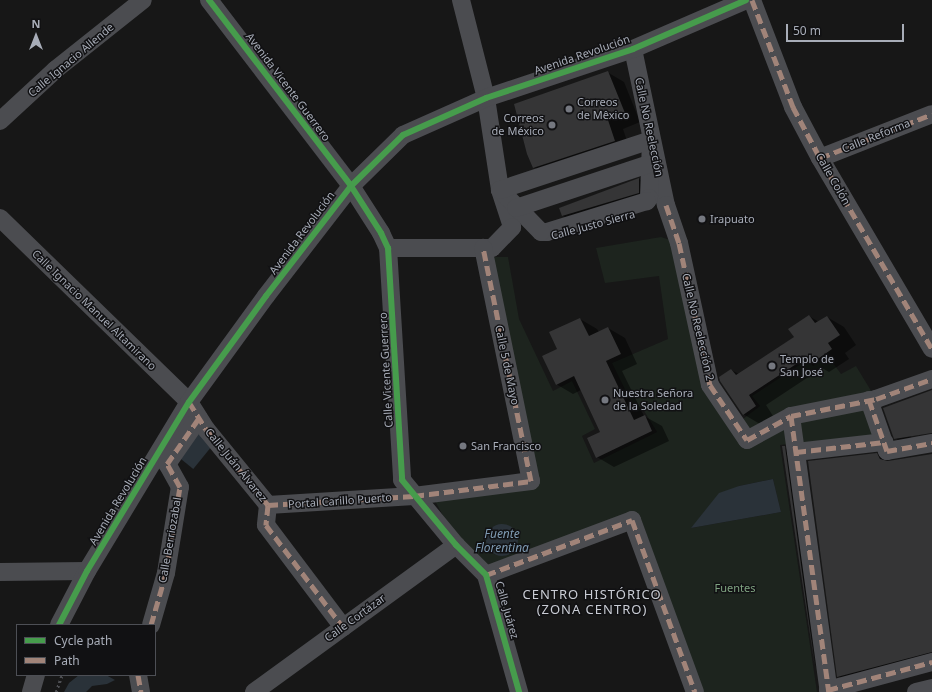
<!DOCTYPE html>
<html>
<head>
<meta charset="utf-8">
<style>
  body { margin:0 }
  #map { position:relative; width:932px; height:692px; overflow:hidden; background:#171717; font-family:"Noto Sans",sans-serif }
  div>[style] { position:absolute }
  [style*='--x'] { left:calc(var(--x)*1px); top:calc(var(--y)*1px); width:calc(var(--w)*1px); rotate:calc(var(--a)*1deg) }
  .green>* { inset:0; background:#1d241e }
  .water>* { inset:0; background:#2a3239; transform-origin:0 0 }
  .round { border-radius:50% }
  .shadow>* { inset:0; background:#0007 }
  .building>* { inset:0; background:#353536 }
  .path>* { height:2.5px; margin-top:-1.25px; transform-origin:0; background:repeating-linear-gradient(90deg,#4d4e52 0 2px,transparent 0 5px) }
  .minor>* { height:18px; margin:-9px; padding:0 9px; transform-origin:9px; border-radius:9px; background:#4b4c50 }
  .quiet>* { height:5px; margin-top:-2.5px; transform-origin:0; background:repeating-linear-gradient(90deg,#a18479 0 10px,transparent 0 15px) }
  .cycleway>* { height:6px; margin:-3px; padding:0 3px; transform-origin:3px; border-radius:3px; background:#469c4c }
  .dots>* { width:11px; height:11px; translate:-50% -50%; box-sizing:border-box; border:2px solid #111113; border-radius:50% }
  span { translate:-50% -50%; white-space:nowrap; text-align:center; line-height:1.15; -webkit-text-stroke:3px #111113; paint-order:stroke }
  .street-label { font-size:11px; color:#a8adb8 }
  .poi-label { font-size:11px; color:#a8adb8 }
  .left { translate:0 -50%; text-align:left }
  .right { translate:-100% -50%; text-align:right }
  .park-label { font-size:11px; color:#7fa381 }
  .water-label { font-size:12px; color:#7f9bb3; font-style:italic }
  .quarter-label { font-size:13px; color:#c9ccd4; letter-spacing:1px }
  .legend { position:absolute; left:16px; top:624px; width:140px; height:52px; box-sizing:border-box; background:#111113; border:1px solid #4d4f55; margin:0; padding:5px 7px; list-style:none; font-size:12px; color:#a8adb8 }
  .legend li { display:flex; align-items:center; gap:8px; height:20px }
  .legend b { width:20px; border:1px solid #4d4f55 }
  .north { position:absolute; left:16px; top:16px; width:40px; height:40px; -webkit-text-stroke:3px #111113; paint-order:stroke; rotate:0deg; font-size:11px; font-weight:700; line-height:16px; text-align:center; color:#a8adb8 }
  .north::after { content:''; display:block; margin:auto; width:14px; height:18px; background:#a8adb8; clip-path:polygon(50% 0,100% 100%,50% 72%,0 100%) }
  .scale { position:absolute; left:786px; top:24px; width:118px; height:18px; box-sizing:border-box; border:2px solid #a8adb8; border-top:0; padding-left:5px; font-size:12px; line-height:14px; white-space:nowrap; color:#a8adb8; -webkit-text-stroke:3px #111113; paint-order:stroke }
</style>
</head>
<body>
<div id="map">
  <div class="green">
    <i style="clip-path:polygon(evenodd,661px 237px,679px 243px,712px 379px,743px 419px,760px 406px,752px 396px,807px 360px,813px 366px,828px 356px,841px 374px,856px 366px,876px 399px,884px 434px,780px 445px,817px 692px,702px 692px,640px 516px,492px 569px,455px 538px,434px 499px,531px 480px,489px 263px,495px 257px,508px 257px,519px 319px,553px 391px,572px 381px,595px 429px,582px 436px,594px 463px,657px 432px,643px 409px,636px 412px,612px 363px,668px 339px,659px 276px,605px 283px,596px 248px,661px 237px,773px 479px,781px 512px,691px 528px,739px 486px,773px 479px,661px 237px,510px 527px,517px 534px,513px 552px,503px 556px,494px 554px,510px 527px)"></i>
  </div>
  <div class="water">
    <i style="left:198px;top:433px;width:19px;height:31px;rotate:39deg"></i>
    <i style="clip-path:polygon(773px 479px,781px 512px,691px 528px,719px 493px,739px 486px)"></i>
    <i class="round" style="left:486px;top:524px;width:32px;height:32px"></i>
    <i style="clip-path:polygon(79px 675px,106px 675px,115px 680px,107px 684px,92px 686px,86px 692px,64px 692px,69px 683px)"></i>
  </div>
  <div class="shadow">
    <i style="clip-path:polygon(607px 72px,624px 82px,640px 122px,623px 129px,630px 150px,550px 177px,534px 167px)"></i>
    <i style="clip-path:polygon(639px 179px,652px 187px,651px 200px,576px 223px,563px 216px,560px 208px)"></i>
    <i style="clip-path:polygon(809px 316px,819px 322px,827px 317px,844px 327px,856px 345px,845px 353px,849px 359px,829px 372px,822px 368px,766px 405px,773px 416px,760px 424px,743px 414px,731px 370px,739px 374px,795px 337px)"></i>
    <i style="clip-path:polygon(580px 319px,597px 329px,599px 332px,608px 328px,625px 338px,637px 364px,622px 371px,644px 416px,662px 426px,669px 441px,614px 467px,597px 457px,602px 432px,581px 390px,573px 394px,556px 384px,559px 349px)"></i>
    <i style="clip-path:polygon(932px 391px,932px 433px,911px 436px,912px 448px,895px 438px)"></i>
    <i style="clip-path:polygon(783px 447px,801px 457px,832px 676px,816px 667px)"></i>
    <i style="clip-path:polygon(876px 454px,890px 462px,932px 455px,932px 665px,855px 686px,838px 676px)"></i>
  </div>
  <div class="building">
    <i style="clip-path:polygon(608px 71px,625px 113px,608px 120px,615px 141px,533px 168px,527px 154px,514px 104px)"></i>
    <i style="clip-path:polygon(639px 178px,639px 193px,562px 216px,559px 208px)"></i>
    <i style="clip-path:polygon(809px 315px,815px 323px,827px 316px,840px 335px,828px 343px,832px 349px,812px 363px,807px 357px,749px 395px,756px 406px,743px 415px,720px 381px,719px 377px,731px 369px,736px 375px,794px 337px,788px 329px)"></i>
    <i style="clip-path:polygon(580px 318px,589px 336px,608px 327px,621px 354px,606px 361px,634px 420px,645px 415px,652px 431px,596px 458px,587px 438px,600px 432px,574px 376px,556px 385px,542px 356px,557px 349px,549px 332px)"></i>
    <i style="clip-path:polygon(932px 390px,932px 433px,894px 439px,883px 408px)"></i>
    <i style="clip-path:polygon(782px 446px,785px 446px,815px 668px)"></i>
    <i style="clip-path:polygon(877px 453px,880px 459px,888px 461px,932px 454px,932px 652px,837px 677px,808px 461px)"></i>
  </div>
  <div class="path">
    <i style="--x:56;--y:692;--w:18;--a:-71"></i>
  </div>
  <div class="minor">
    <i style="--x:209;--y:0;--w:234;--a:52.6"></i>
    <i style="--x:351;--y:186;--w:56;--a:57.4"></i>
    <i style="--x:381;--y:233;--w:17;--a:65"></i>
    <i style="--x:388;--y:248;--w:232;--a:86.5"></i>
    <i style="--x:402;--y:480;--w:85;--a:50.3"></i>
    <i style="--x:456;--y:545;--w:42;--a:45"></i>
    <i style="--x:486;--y:575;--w:122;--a:74.2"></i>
    <i style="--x:461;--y:0;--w:101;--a:75.7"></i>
    <i style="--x:486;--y:98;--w:93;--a:81.3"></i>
    <i style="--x:500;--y:190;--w:39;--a:72"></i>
    <i style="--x:752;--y:0;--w:115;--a:69"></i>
    <i style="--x:793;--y:107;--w:58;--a:62.1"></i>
    <i style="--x:820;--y:158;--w:221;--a:59.6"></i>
    <i style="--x:633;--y:49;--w:159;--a:78.1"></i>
    <i style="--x:666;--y:205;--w:40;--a:71.1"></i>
    <i style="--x:679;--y:243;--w:145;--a:77.7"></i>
    <i style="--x:710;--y:385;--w:66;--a:56.1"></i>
    <i style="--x:747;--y:440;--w:50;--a:-28.6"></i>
    <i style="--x:791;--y:416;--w:87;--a:-11.3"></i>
    <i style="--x:876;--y:399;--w:59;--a:-19.7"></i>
    <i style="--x:0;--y:121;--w:75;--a:-42.8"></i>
    <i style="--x:55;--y:70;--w:112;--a:-38.5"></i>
    <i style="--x:651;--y:140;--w:58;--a:92"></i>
    <i style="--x:649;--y:198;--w:4;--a:124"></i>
    <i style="--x:647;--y:201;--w:105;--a:162.8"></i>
    <i style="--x:547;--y:232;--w:6;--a:180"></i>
    <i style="--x:541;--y:232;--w:59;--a:-134.3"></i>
    <i style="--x:500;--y:190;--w:159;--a:-18.3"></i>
    <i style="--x:820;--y:158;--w:120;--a:-21.4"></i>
    <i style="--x:516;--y:208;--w:140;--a:-18.3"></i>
    <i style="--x:0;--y:218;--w:264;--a:44.2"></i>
    <i style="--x:189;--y:402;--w:32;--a:58"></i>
    <i style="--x:206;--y:429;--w:98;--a:50.8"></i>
    <i style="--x:268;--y:505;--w:20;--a:96"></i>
    <i style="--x:266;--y:525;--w:128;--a:53"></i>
    <i style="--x:388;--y:248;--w:104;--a:0"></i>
    <i style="--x:492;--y:248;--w:29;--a:-46"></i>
    <i style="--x:869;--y:400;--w:54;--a:70.6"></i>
    <i style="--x:887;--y:451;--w:46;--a:-10.1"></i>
    <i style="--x:791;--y:416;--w:279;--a:82.2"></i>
    <i style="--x:796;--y:452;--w:89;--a:-6.5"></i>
    <i style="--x:268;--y:505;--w:146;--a:-3.5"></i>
    <i style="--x:414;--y:496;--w:118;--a:-7.3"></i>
    <i style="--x:531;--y:481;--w:238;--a:-101.6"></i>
    <i style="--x:0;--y:572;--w:87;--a:-0.7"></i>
    <i style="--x:486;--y:575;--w:156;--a:-20.6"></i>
    <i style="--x:632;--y:520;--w:183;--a:69.9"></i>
    <i style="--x:59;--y:625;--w:61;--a:-62.6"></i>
    <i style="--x:87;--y:571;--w:197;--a:-58.9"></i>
    <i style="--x:189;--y:402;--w:131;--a:-54"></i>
    <i style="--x:266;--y:296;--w:139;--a:-52.3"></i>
    <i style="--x:351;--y:186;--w:73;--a:-44.4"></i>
    <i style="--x:403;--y:135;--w:91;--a:-24"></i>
    <i style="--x:486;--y:98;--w:155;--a:-18.4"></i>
    <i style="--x:633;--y:49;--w:123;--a:-23.4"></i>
    <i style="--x:151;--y:625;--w:54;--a:-73.9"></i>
    <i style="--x:166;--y:573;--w:87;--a:-80.8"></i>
    <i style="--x:180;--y:487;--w:26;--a:-119"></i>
    <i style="--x:167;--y:464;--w:56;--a:-55.2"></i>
    <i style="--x:138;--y:675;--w:17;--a:80"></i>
    <i style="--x:828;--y:690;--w:108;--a:-15.1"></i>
    <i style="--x:31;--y:692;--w:18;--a:-74"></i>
    <i style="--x:254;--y:692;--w:250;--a:-36"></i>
    <i style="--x:916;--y:692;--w:16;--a:-14"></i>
  </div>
  <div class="quiet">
    <i style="--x:752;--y:0;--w:115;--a:69"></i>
    <i style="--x:793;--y:107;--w:58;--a:62.1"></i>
    <i style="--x:820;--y:158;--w:221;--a:59.6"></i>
    <i style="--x:820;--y:158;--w:120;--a:-21.4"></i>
    <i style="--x:666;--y:205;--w:40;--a:71.1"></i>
    <i style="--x:679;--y:243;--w:145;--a:77.7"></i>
    <i style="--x:710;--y:385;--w:66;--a:56.1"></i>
    <i style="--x:747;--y:440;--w:50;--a:-28.6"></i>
    <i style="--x:791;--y:416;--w:87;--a:-11.3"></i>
    <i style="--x:876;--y:399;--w:59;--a:-19.7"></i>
    <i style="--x:869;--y:400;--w:54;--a:70.6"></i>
    <i style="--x:887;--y:451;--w:46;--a:-10.1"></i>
    <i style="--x:189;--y:402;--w:32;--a:58"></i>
    <i style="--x:206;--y:429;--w:98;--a:50.8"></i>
    <i style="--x:268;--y:505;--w:20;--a:96"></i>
    <i style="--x:266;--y:525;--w:128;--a:53"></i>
    <i style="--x:791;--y:416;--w:279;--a:82.2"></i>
    <i style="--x:796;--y:452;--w:89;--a:-6.5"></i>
    <i style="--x:268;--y:505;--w:146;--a:-3.5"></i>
    <i style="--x:414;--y:496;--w:118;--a:-7.3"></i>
    <i style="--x:531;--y:481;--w:238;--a:-101.6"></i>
    <i style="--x:486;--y:575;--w:156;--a:-20.6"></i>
    <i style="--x:632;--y:520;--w:183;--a:69.9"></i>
    <i style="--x:151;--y:625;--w:54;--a:-73.9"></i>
    <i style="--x:166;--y:573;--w:87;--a:-80.8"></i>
    <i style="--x:180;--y:487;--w:26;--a:-119"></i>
    <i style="--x:167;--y:464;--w:56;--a:-55.2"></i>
    <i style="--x:138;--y:675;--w:17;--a:80"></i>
    <i style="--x:828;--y:690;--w:108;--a:-15.1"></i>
  </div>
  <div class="cycleway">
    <i style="--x:209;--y:0;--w:234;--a:52.6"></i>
    <i style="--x:351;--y:186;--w:56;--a:57.4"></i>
    <i style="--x:381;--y:233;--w:17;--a:65"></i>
    <i style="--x:388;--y:248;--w:232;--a:86.5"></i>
    <i style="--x:402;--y:480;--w:85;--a:50.3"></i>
    <i style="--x:456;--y:545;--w:42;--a:45"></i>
    <i style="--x:486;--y:575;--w:122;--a:74.2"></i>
    <i style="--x:59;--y:625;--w:61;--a:-62.6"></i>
    <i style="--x:87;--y:571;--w:197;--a:-58.9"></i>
    <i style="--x:189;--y:402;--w:131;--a:-54"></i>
    <i style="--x:266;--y:296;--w:139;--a:-52.3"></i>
    <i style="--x:351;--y:186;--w:73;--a:-44.4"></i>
    <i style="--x:403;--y:135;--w:91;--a:-24"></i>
    <i style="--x:486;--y:98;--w:155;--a:-18.4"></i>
    <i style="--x:633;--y:49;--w:123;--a:-23.4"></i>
  </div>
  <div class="dots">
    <i style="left:569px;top:109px;background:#757880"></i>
    <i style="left:552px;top:125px;background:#757880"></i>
    <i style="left:702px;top:219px;background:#757880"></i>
    <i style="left:772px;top:366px;background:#757880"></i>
    <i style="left:605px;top:400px;background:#757880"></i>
    <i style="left:463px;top:446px;background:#757880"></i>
  </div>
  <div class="street-label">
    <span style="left:582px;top:55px;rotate:-19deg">Avenida Revolución</span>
    <span style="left:71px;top:60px;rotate:-40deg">Calle Ignacio Allende</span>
    <span style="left:288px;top:87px;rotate:53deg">Avenida Vicente Guerrero</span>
    <span style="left:649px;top:127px;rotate:78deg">Calle No Reelección</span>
    <span style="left:876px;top:136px;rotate:-22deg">Calle Reforma</span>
    <span style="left:833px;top:179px;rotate:60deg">Calle Colón</span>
    <span style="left:593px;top:225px;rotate:-15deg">Calle Justo Sierra</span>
    <span style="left:302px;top:233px;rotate:-53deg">Avenida Revolución</span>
    <span style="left:94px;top:310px;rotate:44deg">Calle Ignacio Manuel Altamirano</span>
    <span style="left:698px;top:327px;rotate:77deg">Calle No Reelección 2</span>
    <span style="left:507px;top:365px;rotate:78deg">Calle 5 de Mayo</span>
    <span style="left:386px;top:370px;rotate:-93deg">Calle Vicente Guerrero</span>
    <span style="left:236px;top:465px;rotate:51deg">Calle Juán Álvarez</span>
    <span style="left:118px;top:501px;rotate:-59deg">Avenida Revolución</span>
    <span style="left:340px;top:501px;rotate:-4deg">Portal Carillo Puerto</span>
    <span style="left:170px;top:540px;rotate:-80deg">Calle Berriozabal</span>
    <span style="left:507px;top:610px;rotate:74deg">Calle Juárez</span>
    <span style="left:355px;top:618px;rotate:-36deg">Calle Cortázar</span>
  </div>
  <div class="poi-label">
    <span class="left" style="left:577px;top:109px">Correos<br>de Mêxico</span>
    <span class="right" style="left:544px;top:125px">Correos<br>de México</span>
    <span class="left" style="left:710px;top:219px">Irapuato</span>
    <span class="left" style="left:780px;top:366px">Templo de<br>San José</span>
    <span class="left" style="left:613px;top:400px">Nuestra Señora<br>de la Soledad</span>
    <span class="left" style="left:471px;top:446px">San Francisco</span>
  </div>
  <div class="park-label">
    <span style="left:735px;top:588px">Fuentes</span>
  </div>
  <div class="water-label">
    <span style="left:502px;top:541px">Fuente<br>Florentina</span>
  </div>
  <div class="quarter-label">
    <span style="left:592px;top:602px">CENTRO HISTÓRICO<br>(ZONA CENTRO)</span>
  </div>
  <ul class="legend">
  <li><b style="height:5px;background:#469c4c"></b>Cycle path</li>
  <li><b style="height:5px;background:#a18479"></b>Path</li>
  </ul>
  <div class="north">N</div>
  <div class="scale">50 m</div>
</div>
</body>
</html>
